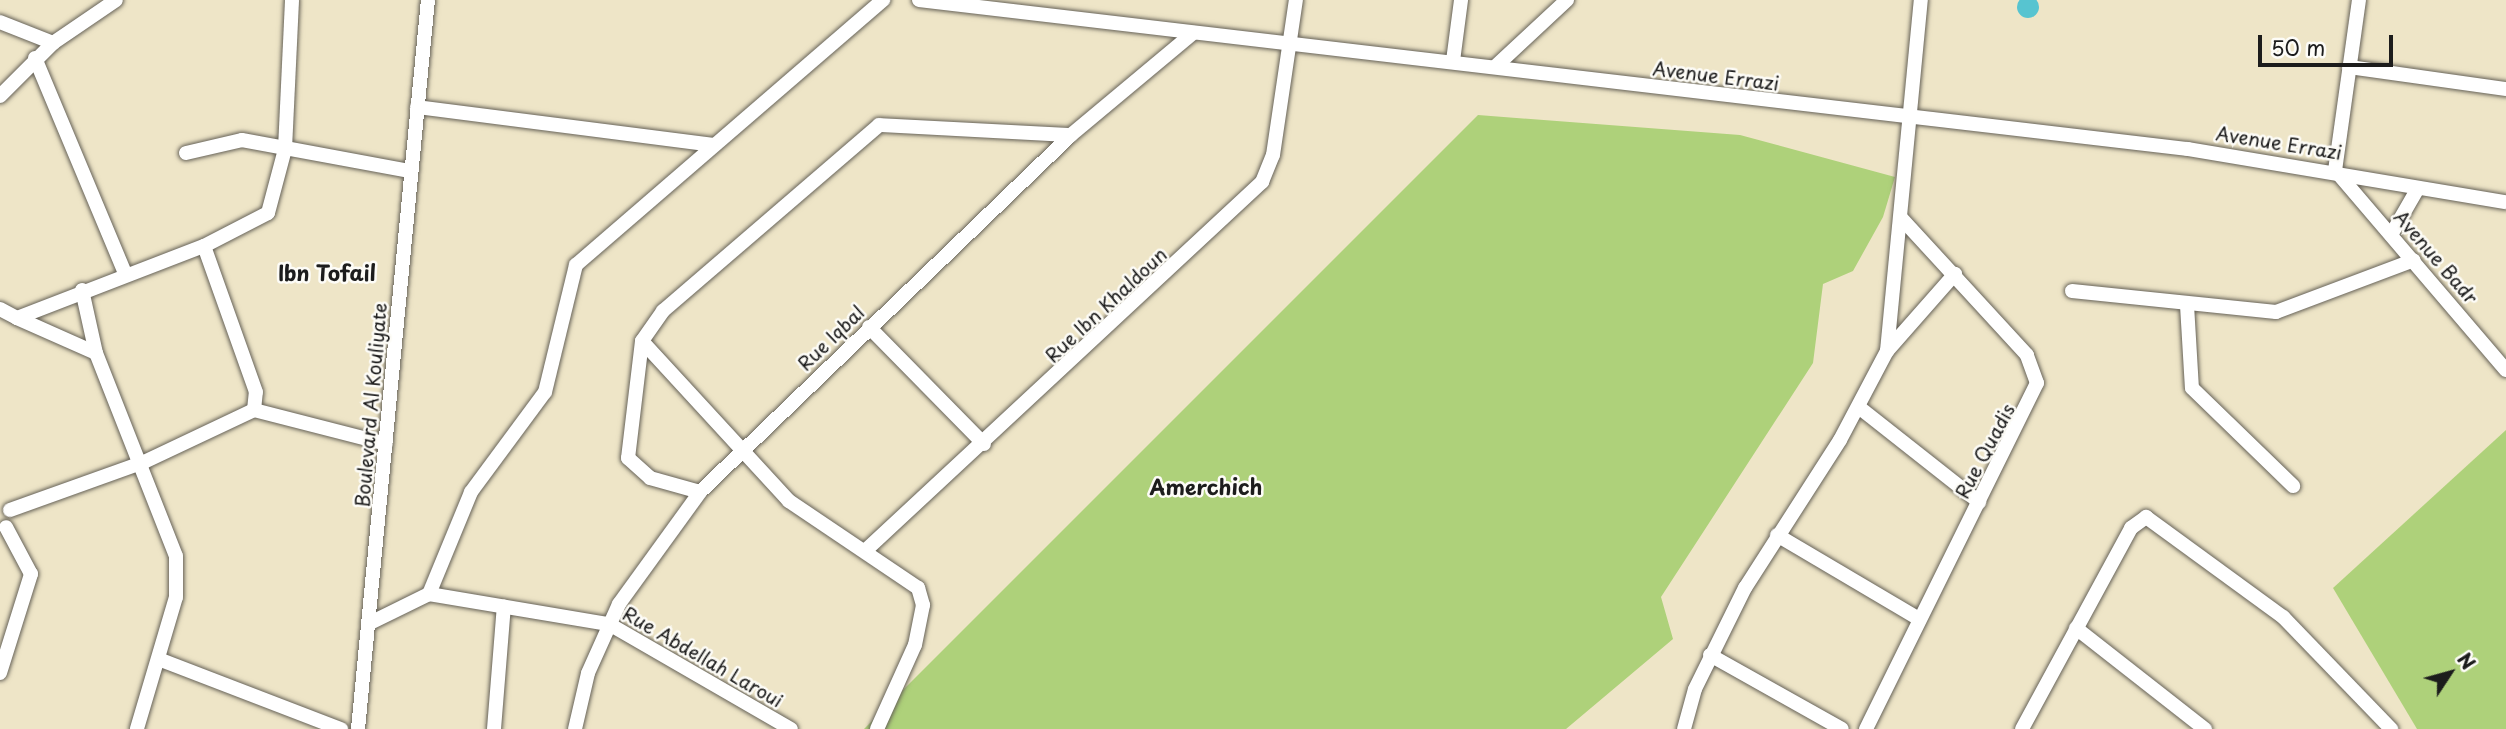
<!DOCTYPE html>
<html>
<head>
<meta charset="utf-8">
<style>
  body { margin:0 }
  #map { position:relative; width:2506px; height:729px; overflow:hidden; background:#eee5c7; font-family:"Playpen Sans",sans-serif }
  div>[style] { position:absolute }
  [style*='--x'] { left:calc(var(--x)*1px); top:calc(var(--y)*1px); width:calc(var(--w)*1px); rotate:calc(var(--a)*1deg) }
  .green>* { inset:0; background:#aed17a }
  .water>* { inset:0; background:#57c4d0 }
  .round { border-radius:50% }
  .roads { filter:drop-shadow(0 0 2px #666258) drop-shadow(0 0 2px #666258) }
  .minor>* { height:14px; margin:-7px; padding:0 7px; transform-origin:7px; border-radius:7px; background:#fff }
  span { translate:-50% -50%; white-space:nowrap; text-align:center; line-height:1.15; -webkit-text-stroke:5px #fdfcf7; paint-order:stroke }
  .street-label { font-size:19px; color:#1c1c1c }
  .neighbourhood-label { font-size:21px; color:#1c1c1c; font-weight:700 }
  .north { position:absolute; left:2415px; top:638px; width:70px; height:70px; -webkit-text-stroke:5px #fdfcf7; paint-order:stroke; rotate:54deg; font-size:19px; font-weight:700; line-height:28px; text-align:center; color:#1c1c1c }
  .north::after { content:''; display:block; margin:auto; width:24px; height:32px; background:#1c1c1c; clip-path:polygon(50% 0,100% 100%,50% 72%,0 100%) }
  .scale { position:absolute; left:2258px; top:35px; width:135px; height:32px; box-sizing:border-box; border:4px solid #1c1c1c; border-top:0; padding-left:9px; font-size:21px; line-height:24px; white-space:nowrap; color:#1c1c1c; -webkit-text-stroke:5px #fdfcf7; paint-order:stroke }
</style>
</head>
<body>
<div id="map">
  <div class="green">
    <i style="clip-path:polygon(1478px 115px,1740px 135px,1895px 177px,1883px 217px,1853px 271px,1823px 284px,1813px 363px,1661px 597px,1673px 639px,1566px 729px,864px 729px)"></i>
    <i style="clip-path:polygon(2506px 430px,2506px 729px,2417px 729px,2333px 588px)"></i>
  </div>
  <div class="water">
    <i class="round" style="left:2017px;top:-4px;width:22px;height:22px"></i>
  </div>
  <div class="roads">
    <div class="minor">
      <i style="--x:919;--y:0;--w:1278;--a:6.7"></i>
      <i style="--x:2188;--y:149;--w:322;--a:9.5"></i>
      <i style="--x:2359;--y:0;--w:172;--a:98"></i>
      <i style="--x:2335;--y:170;--w:263;--a:49.5"></i>
      <i style="--x:0;--y:22;--w:57;--a:21.6"></i>
      <i style="--x:35;--y:58;--w:233;--a:67.3"></i>
      <i style="--x:1453;--y:61;--w:62;--a:-82.5"></i>
      <i style="--x:1496;--y:66;--w:97;--a:-42.9"></i>
      <i style="--x:2349;--y:67;--w:159;--a:8"></i>
      <i style="--x:0;--y:96;--w:75;--a:-45"></i>
      <i style="--x:53;--y:43;--w:76;--a:-34.3"></i>
      <i style="--x:417;--y:107;--w:298;--a:7.3"></i>
      <i style="--x:186;--y:153;--w:57;--a:-13.1"></i>
      <i style="--x:242;--y:140;--w:171;--a:10.5"></i>
      <i style="--x:2391;--y:235;--w:54;--a:-60.1"></i>
      <i style="--x:82;--y:290;--w:65;--a:77.5"></i>
      <i style="--x:96;--y:353;--w:218;--a:68.5"></i>
      <i style="--x:176;--y:556;--w:41;--a:90"></i>
      <i style="--x:176;--y:597;--w:138;--a:106.5"></i>
      <i style="--x:2072;--y:291;--w:205;--a:5.9"></i>
      <i style="--x:2276;--y:312;--w:147;--a:-20.6"></i>
      <i style="--x:2187;--y:305;--w:83;--a:86.6"></i>
      <i style="--x:2192;--y:388;--w:141;--a:44.1"></i>
      <i style="--x:0;--y:309;--w:19;--a:28"></i>
      <i style="--x:17;--y:318;--w:200;--a:-21.1"></i>
      <i style="--x:204;--y:246;--w:72;--a:-27.3"></i>
      <i style="--x:268;--y:213;--w:66;--a:-75.1"></i>
      <i style="--x:285;--y:149;--w:149;--a:-87.3"></i>
      <i style="--x:17;--y:318;--w:86;--a:23.9"></i>
      <i style="--x:869;--y:327;--w:164;--a:45.5"></i>
      <i style="--x:642;--y:341;--w:118;--a:96.8"></i>
      <i style="--x:628;--y:458;--w:30;--a:42"></i>
      <i style="--x:650;--y:478;--w:52;--a:15.6"></i>
      <i style="--x:1887;--y:351;--w:353;--a:-84.5"></i>
      <i style="--x:1860;--y:408;--w:152;--a:38.3"></i>
      <i style="--x:254;--y:410;--w:136;--a:14.4"></i>
      <i style="--x:10;--y:510;--w:142;--a:-19.7"></i>
      <i style="--x:144;--y:462;--w:122;--a:-25.3"></i>
      <i style="--x:254;--y:410;--w:18;--a:-84"></i>
      <i style="--x:256;--y:392;--w:155;--a:-109.6"></i>
      <i style="--x:1777;--y:535;--w:165;--a:30.6"></i>
      <i style="--x:866;--y:550;--w:541;--a:-42.9"></i>
      <i style="--x:1262;--y:182;--w:29;--a:-68"></i>
      <i style="--x:1273;--y:155;--w:157;--a:-81.6"></i>
      <i style="--x:429;--y:594;--w:182;--a:9.5"></i>
      <i style="--x:609;--y:624;--w:210;--a:30"></i>
      <i style="--x:370;--y:623;--w:66;--a:-26.2"></i>
      <i style="--x:429;--y:594;--w:110;--a:-67.6"></i>
      <i style="--x:471;--y:492;--w:124;--a:-53.5"></i>
      <i style="--x:545;--y:392;--w:131;--a:-76.3"></i>
      <i style="--x:576;--y:265;--w:406;--a:-40.8"></i>
      <i style="--x:2076;--y:628;--w:164;--a:38.1"></i>
      <i style="--x:1710;--y:655;--w:151;--a:29.3"></i>
      <i style="--x:161;--y:660;--w:193;--a:21"></i>
      <i style="--x:0;--y:673;--w:104;--a:-72.6"></i>
      <i style="--x:31;--y:574;--w:53;--a:-118"></i>
      <i style="--x:358;--y:729;--w:732;--a:-84.52"></i>
      <i style="--x:494;--y:729;--w:123;--a:-85.4"></i>
      <i style="--x:575;--y:729;--w:57;--a:-76.9"></i>
      <i style="--x:588;--y:673;--w:76;--a:-65.8"></i>
      <i style="--x:619;--y:604;--w:138;--a:-54.1"></i>
      <i style="--x:700;--y:492;--w:515;--a:-43.9"></i>
      <i style="--x:1071;--y:135;--w:159;--a:-39.9"></i>
      <i style="--x:877;--y:729;--w:92;--a:-65.7"></i>
      <i style="--x:915;--y:645;--w:41;--a:-78.7"></i>
      <i style="--x:923;--y:605;--w:18;--a:-106"></i>
      <i style="--x:918;--y:588;--w:156;--a:-146"></i>
      <i style="--x:789;--y:501;--w:217;--a:-132.6"></i>
      <i style="--x:642;--y:341;--w:37;--a:-55"></i>
      <i style="--x:663;--y:311;--w:285;--a:-40.7"></i>
      <i style="--x:879;--y:125;--w:192;--a:3"></i>
      <i style="--x:1684;--y:729;--w:41;--a:-74.6"></i>
      <i style="--x:1695;--y:689;--w:113;--a:-63.7"></i>
      <i style="--x:1745;--y:588;--w:176;--a:-57.3"></i>
      <i style="--x:1840;--y:440;--w:101;--a:-62.2"></i>
      <i style="--x:1887;--y:351;--w:103;--a:-48.6"></i>
      <i style="--x:1866;--y:729;--w:386;--a:-63.7"></i>
      <i style="--x:2037;--y:383;--w:30;--a:-110"></i>
      <i style="--x:2027;--y:355;--w:186;--a:-132.6"></i>
      <i style="--x:2022;--y:729;--w:229;--a:-61.5"></i>
      <i style="--x:2131;--y:528;--w:19;--a:-36"></i>
      <i style="--x:2146;--y:517;--w:170;--a:36.1"></i>
      <i style="--x:2283;--y:617;--w:156;--a:46"></i>
    </div>
  </div>
  <div class="street-label">
    <span style="left:1716px;top:76px;rotate:7deg">Avenue Errazi</span>
    <span style="left:2279px;top:143px;rotate:9deg">Avenue Errazi</span>
    <span style="left:2436px;top:257px;rotate:49deg">Avenue Badr</span>
    <span style="left:1106px;top:305px;rotate:-43deg">Rue Ibn Khaldoun</span>
    <span style="left:831px;top:338px;rotate:-44deg">Rue Iqbal</span>
    <span style="left:371px;top:405px;rotate:-85deg">Boulevard Al Kouliyate</span>
    <span style="left:1985px;top:451px;rotate:-62deg">Rue Quadis</span>
    <span style="left:703px;top:657px;rotate:30deg">Rue Abdellah Laroui</span>
  </div>
  <div class="neighbourhood-label">
    <span style="left:327px;top:272px">Ibn Tofail</span>
    <span style="left:1206px;top:486px">Amerchich</span>
  </div>
  <div class="north">N</div>
  <div class="scale">50 m</div>
</div>
</body>
</html>
